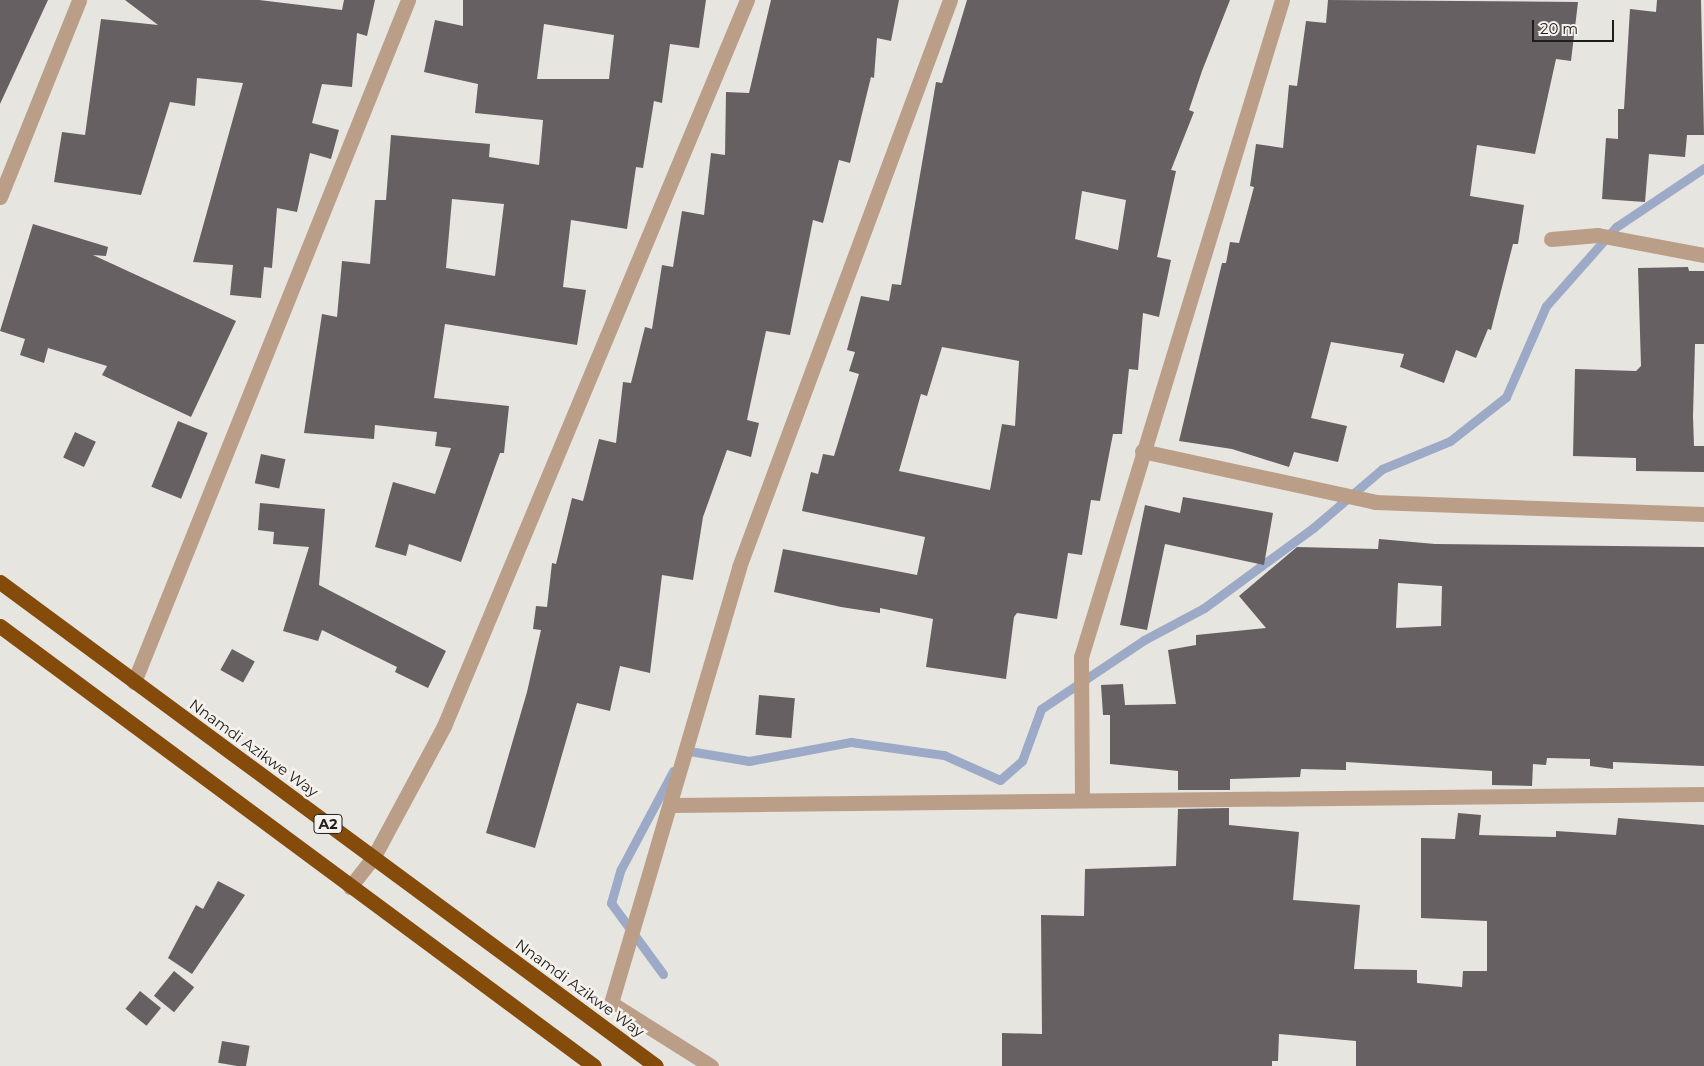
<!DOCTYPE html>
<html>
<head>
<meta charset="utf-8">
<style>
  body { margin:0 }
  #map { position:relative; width:1704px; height:1066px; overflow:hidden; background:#e7e5e0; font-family:Montserrat,sans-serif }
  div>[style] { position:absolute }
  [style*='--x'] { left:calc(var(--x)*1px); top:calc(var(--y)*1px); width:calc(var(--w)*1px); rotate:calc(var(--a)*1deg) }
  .stream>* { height:9px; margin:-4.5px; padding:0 4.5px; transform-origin:4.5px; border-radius:4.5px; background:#9caac7 }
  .building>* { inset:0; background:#666062; transform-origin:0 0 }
  .minor>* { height:15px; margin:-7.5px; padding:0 7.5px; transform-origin:7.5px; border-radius:7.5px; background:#bb9e87 }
  .highway>* { height:15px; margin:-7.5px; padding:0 7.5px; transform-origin:7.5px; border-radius:7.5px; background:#844b0a }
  span { translate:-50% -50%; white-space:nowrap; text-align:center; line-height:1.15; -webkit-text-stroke:5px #f5f2ed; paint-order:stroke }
  .shield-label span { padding:1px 4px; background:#f5f2ed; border:1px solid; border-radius:4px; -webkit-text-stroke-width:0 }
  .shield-label { font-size:14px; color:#1e1d1b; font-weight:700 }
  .street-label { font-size:15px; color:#1e1d1b }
  .scale { position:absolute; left:1532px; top:20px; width:82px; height:22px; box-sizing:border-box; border:2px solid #1e1d1b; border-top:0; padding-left:6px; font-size:15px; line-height:18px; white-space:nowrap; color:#1e1d1b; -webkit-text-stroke:4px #f5f2ed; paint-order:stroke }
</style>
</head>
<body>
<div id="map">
  <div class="stream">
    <i style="--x:683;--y:750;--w:67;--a:9.5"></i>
    <i style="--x:749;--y:761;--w:104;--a:-10.6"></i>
    <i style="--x:851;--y:742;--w:94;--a:8"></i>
    <i style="--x:944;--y:755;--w:61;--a:24.1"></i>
    <i style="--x:1000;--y:780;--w:29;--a:-41"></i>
    <i style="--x:1022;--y:761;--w:55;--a:-69.9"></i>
    <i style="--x:1041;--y:709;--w:124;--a:-33.8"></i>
    <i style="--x:1144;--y:640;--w:68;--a:-28.1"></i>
    <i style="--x:1204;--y:608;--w:135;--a:-36.3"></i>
    <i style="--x:1313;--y:528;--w:91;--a:-40.5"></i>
    <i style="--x:1382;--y:469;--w:74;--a:-22.4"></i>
    <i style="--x:1450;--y:441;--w:71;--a:-38.2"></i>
    <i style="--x:1506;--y:397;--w:99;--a:-66.3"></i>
    <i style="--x:1546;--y:306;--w:106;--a:-48.5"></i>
    <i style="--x:1616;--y:227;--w:106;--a:-33.8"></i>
    <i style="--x:663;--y:974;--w:88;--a:-126.2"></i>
    <i style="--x:611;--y:903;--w:35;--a:-74"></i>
    <i style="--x:621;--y:869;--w:111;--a:-62"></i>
  </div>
  <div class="building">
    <i style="clip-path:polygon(0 0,48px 0,0 104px)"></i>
    <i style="clip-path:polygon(125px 0,259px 0,342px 10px,344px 0,375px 0,367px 36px,357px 33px,352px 87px,322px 84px,312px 123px,339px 130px,331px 159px,310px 153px,297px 212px,277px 208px,272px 268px,264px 267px,261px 298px,230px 295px,233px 265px,193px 262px,243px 83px,197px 78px,195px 106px,170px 102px,141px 195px,54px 182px,62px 132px,85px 135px,101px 19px,158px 25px)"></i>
    <i style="clip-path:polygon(evenodd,463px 0,706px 0,699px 48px,670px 44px,662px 103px,654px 101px,643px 168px,636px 167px,627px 229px,571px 220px,563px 287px,586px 290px,577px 345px,445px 324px,434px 398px,509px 406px,504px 453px,500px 453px,461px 562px,409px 544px,406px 556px,375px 547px,393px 482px,435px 494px,451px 448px,435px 446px,437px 432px,375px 425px,374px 439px,304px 433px,322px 314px,337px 317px,342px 261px,370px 264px,375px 200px,386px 200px,391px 135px,490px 144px,489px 157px,539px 165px,543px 120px,475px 113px,478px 84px,424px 72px,435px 20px,463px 26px,463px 0,544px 24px,614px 35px,609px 79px,537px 79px,544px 24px,463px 0,452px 199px,504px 204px,495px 276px,446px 268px,452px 199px)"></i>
    <i style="clip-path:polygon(771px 0,899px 0,891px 41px,877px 38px,874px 78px,871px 77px,850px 163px,839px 160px,823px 223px,813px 220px,790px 335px,766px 331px,747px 420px,759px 423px,751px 457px,727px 450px,703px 517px,693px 580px,662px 575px,650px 673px,620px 666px,610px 711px,577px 703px,535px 848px,486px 833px,527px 692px,541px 630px,533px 629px,536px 606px,547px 607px,552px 563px,556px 564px,572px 498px,583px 501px,599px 439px,616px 443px,623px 382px,631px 383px,645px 327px,652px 329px,662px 265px,673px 267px,682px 211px,704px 215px,711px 153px,725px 155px,726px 92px,749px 93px)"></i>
    <i style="clip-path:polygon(evenodd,967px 0,1230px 0,1202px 71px,1189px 110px,1194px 112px,1171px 170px,1176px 171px,1157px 257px,1171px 260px,1159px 317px,1143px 313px,1138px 370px,1129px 369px,1122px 434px,1113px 434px,1100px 501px,1091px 500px,1082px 555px,1068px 553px,1057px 619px,1017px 613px,1014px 617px,1006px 679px,926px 667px,933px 619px,880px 608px,880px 613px,841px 607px,774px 592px,783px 549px,917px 575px,925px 537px,802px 511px,811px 472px,818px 474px,823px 454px,834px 456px,859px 374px,849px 371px,855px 352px,847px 350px,861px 296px,889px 301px,892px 284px,901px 285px,936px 82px,942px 83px,967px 0,1082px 191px,1126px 200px,1118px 250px,1075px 239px,1082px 191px,967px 0,942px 347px,1019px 361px,1015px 426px,1002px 424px,990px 490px,899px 471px,921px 394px,927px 396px,942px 347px)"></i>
    <i style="clip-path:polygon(1328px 0,1578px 2px,1571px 61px,1556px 59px,1535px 154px,1477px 145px,1470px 196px,1524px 205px,1518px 244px,1513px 244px,1491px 330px,1488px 329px,1476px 358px,1456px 350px,1444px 383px,1400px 367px,1404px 354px,1331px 342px,1311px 418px,1347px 426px,1338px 462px,1294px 452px,1289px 467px,1232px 449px,1179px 441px,1222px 263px,1226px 263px,1230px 242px,1239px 243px,1254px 187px,1250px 186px,1256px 144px,1283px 148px,1289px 85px,1297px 86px,1306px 21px,1326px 23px)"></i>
    <i style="clip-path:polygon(1657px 0,1701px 0,1704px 135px,1687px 135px,1685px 157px,1649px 154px,1645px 202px,1602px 199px,1606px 138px,1618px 139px,1618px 109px,1624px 109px,1630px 9px,1656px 12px)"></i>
    <i style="clip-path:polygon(33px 224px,108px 247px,106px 256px,93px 255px,236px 321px,191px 417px,102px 375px,107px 366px,48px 348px,44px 363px,20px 355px,25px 339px,0 331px)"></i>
    <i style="clip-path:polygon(1688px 267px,1689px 271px,1704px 271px,1704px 344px,1695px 344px,1693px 416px,1694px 446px,1704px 446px,1704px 472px,1636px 471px,1636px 458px,1573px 456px,1575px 369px,1636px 371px,1641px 366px,1638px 268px)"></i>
    <i style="left:178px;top:421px;width:32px;height:71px;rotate:22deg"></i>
    <i style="left:75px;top:432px;width:23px;height:28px;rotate:25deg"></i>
    <i style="left:261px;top:454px;width:25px;height:30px;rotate:12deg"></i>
    <i style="clip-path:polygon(1183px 497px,1273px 513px,1264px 565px,1165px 544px,1147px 630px,1120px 625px,1145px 505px,1180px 513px)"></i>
    <i style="clip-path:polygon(260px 503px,325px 509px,319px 585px,446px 651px,428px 688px,395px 672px,397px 667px,322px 630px,318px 641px,283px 631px,309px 547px,273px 544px,274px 532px,258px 530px)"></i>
    <i style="clip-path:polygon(evenodd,1379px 539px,1435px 544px,1704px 547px,1704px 766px,1613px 762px,1613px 769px,1590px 766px,1590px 759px,1547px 758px,1546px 765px,1533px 764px,1532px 786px,1492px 785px,1492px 771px,1346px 762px,1346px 770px,1301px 769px,1300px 777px,1230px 779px,1230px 790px,1178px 790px,1178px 771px,1110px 764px,1110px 715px,1103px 715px,1101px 685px,1123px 684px,1125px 705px,1176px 704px,1168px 650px,1196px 645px,1196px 635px,1266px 628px,1239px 596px,1297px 547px,1378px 549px,1379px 539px,1398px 583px,1442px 586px,1441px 626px,1396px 628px,1398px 583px)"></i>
    <i style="left:232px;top:649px;width:26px;height:24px;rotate:29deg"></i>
    <i style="left:759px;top:695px;width:36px;height:40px;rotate:5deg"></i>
    <i style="clip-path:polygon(1229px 808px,1229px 825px,1299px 832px,1293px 900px,1360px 905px,1354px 969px,1417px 970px,1417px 983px,1462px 987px,1463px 971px,1487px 971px,1487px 921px,1421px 918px,1421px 838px,1455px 839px,1458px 813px,1481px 815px,1479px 835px,1556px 837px,1556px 831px,1616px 835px,1618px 818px,1704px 825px,1704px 1066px,1356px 1066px,1356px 1041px,1279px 1034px,1278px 1061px,1272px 1061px,1272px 1066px,1002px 1066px,1002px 1033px,1042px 1034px,1041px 915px,1084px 916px,1085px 869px,1176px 866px,1178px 809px)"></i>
    <i style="clip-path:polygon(218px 881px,245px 895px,192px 974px,168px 958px,196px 905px,203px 909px)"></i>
    <i style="left:174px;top:971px;width:26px;height:32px;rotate:39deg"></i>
    <i style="left:140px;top:991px;width:27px;height:23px;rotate:39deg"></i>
    <i style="left:222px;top:1041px;width:28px;height:22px;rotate:10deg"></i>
  </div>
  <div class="minor">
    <i style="--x:0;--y:197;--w:212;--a:-68.1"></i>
    <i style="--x:1551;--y:239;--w:47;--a:-4.9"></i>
    <i style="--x:1598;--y:235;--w:108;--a:10.7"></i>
    <i style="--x:1142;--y:451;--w:239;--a:12.3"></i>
    <i style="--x:1375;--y:502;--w:329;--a:2.1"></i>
    <i style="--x:134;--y:682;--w:735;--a:-68.11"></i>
    <i style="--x:1082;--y:799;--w:142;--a:-90.4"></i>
    <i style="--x:1081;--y:657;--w:687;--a:-72.99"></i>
    <i style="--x:672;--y:805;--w:1032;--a:-0.61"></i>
    <i style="--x:350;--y:887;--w:37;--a:-52"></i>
    <i style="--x:373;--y:858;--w:150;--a:-61.7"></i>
    <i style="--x:444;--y:726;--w:787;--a:-67.35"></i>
    <i style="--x:711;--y:1066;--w:118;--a:-147.8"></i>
    <i style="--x:611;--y:1003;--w:454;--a:-73.6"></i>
    <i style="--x:739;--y:567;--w:605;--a:-69.59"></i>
  </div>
  <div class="highway">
    <i style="--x:0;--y:582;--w:815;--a:36.42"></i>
    <i style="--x:0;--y:626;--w:739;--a:36.53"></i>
  </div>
  <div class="shield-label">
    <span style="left:328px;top:824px">A2</span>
  </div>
  <div class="street-label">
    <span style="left:254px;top:748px;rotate:36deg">Nnamdi Azikwe Way</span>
    <span style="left:580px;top:988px;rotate:36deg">Nnamdi Azikwe Way</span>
  </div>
  <div class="scale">20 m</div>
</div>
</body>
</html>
